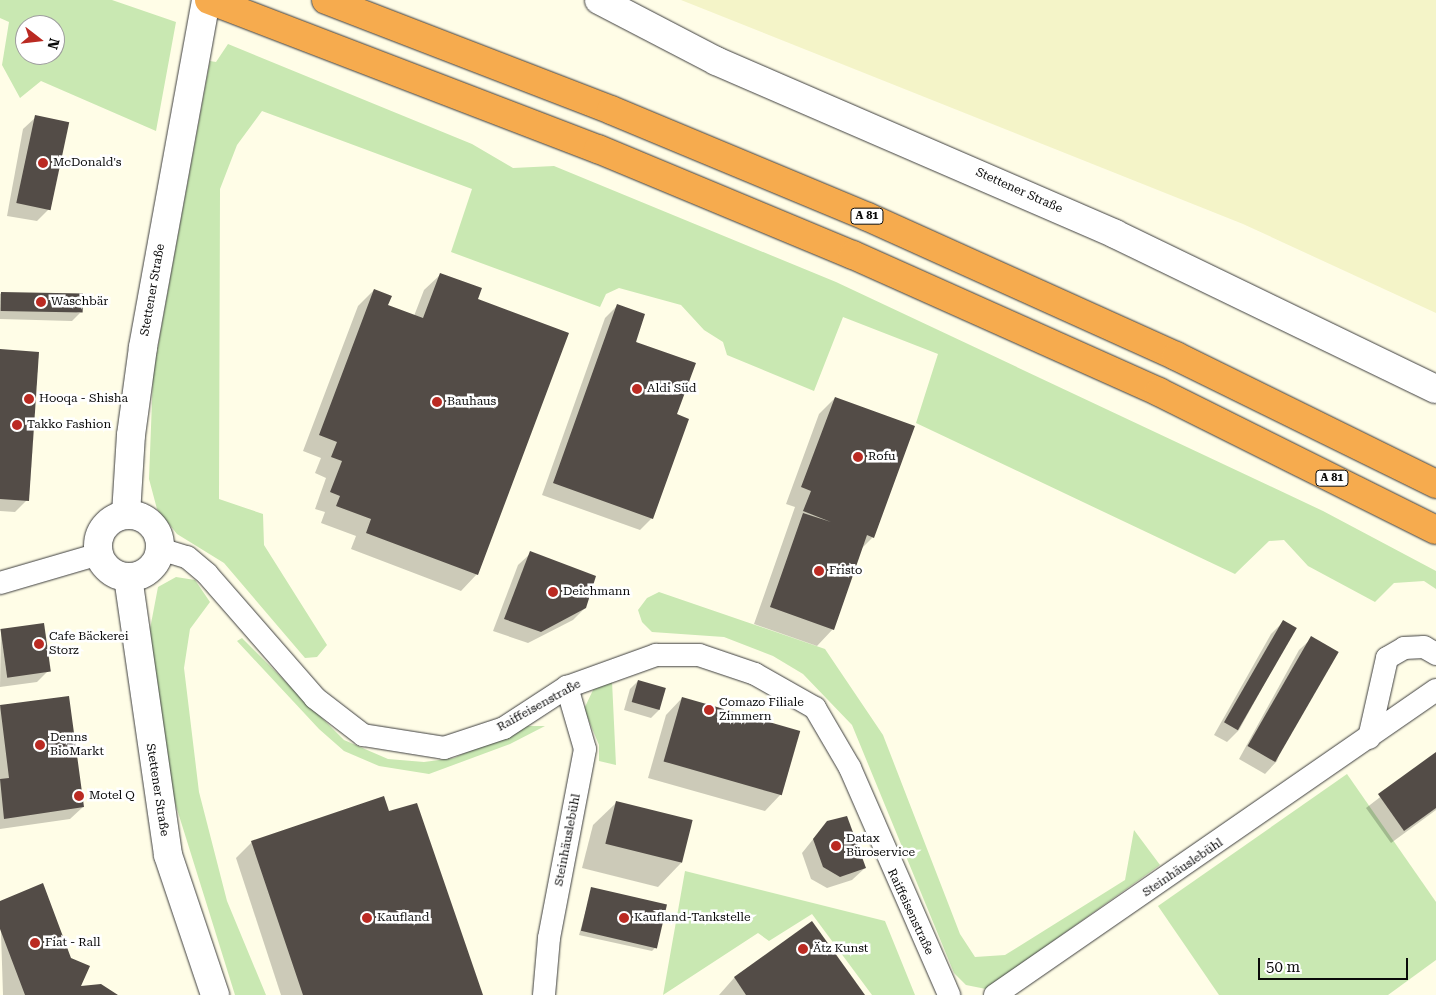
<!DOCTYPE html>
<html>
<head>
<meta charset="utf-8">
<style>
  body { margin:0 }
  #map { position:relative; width:1436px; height:995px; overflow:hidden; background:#fffde7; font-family:"Roboto Serif",serif }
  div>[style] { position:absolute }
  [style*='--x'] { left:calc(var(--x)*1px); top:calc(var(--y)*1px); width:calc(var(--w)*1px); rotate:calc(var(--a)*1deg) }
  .farmland>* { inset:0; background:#f4f4c8 }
  .green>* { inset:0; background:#c9e8b2 }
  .shadow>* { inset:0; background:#0003 }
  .building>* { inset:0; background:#534c47; transform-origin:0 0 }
  .roads { filter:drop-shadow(0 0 1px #3d3d3d) drop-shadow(0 0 1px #3d3d3d) }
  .minor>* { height:22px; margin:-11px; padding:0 11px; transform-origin:11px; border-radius:11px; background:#fff }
  .tertiary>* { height:28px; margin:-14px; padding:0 14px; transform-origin:14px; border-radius:14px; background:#fff }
  .tertiary>.ring { margin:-14px; padding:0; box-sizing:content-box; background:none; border:28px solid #fff; border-radius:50% }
  .motorway>* { height:28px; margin:-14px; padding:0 14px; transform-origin:14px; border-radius:14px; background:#f6ab4e }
  .dots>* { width:14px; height:14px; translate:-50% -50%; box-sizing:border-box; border:2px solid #fff; border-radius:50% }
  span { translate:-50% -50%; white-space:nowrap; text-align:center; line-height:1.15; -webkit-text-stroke:5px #fff; paint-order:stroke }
  .shield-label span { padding:1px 4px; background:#fff; border:1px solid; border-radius:4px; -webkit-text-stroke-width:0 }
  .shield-label { font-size:11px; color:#0a0a0a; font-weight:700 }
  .poi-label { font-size:12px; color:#0a0a0a }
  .left { translate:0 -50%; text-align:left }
  .street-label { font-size:12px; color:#0a0a0a }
  .north { position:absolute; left:15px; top:15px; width:50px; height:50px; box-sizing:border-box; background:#fff; border:1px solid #9d9d9d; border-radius:50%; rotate:106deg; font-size:14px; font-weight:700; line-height:20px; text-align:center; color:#0a0a0a }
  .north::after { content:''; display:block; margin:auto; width:18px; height:22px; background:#ba2a22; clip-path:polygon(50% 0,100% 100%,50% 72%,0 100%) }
  .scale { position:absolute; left:1258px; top:958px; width:150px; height:22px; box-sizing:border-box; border:2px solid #0a0a0a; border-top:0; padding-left:6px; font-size:15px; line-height:18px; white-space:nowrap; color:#0a0a0a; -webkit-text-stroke:4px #fff; paint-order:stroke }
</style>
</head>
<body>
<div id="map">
  <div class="farmland">
    <i style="clip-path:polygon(681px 0,1436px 0,1436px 313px,1243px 224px)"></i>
  </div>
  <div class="green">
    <i style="clip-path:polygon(evenodd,0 0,112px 0,176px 22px,156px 131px,41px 81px,20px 98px,2px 65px,9px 22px,0 18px,0 0,25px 25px,55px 25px,55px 55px,25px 55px,25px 25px)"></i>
    <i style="clip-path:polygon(228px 44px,472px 144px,513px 168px,554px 166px,836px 282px,1323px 511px,1436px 571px,1436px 589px,1424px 581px,1394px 583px,1375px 602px,1308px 566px,1284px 540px,1269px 541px,1235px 574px,916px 423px,938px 354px,843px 317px,814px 391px,727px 355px,723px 342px,704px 330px,681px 305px,619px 288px,606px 294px,600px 307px,451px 252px,472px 189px,262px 111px,237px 145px,220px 189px,219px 499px,263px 514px,264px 545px,327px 645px,317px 657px,305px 658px,224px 563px,177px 534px,157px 509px,149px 479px,153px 375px,169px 284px,210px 61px,216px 62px)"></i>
    <i style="clip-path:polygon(176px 577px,195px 580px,210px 602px,190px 629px,184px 668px,199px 792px,227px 901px,266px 995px,235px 995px,167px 777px,150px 629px,158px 587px)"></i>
    <i style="clip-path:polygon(659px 592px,825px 649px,883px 735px,960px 934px,975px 957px,1005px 955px,1125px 880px,1134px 830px,1160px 865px,986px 989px,966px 985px,954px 973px,852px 725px,803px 674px,773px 656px,724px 637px,652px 632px,642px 622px,638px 610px,647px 598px)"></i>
    <i style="clip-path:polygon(242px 638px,344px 740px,388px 759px,424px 762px,454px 758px,523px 726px,545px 726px,510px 744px,429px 774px,379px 766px,344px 751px,319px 729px,237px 641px)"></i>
    <i style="clip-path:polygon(612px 681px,616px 765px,599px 761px,599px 745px,584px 709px,594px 688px)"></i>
    <i style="clip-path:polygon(1347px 774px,1436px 902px,1436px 960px,1388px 995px,1219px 995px,1158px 906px)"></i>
    <i style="clip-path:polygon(685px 871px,885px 921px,915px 995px,872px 995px,812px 914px,769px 941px,758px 933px,663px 995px)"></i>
  </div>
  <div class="shadow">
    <i style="clip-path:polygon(36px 117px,49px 209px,37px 221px,7px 216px,23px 129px)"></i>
    <i style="clip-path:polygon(441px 274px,476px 299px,477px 574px,461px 591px,351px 549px,356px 536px,321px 523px,325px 512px,315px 509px,326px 478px,315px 473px,321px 458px,303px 451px,358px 306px,374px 290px,386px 306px,414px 316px,424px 290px)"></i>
    <i style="clip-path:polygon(0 294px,1px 293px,80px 313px,72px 321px,0 319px)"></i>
    <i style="clip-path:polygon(617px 306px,676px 415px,652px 518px,640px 530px,542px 495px,605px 318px)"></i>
    <i style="clip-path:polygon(0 351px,27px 500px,15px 512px,0 511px)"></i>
    <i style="clip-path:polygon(835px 398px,873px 537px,861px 549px,833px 629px,817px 646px,754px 624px,795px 507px,786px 504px,819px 414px)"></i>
    <i style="clip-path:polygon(531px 553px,585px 608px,573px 620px,528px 643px,493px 631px,518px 565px)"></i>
    <i style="clip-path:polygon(1283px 622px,1295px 628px,1239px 730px,1227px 742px,1214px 735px,1271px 634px)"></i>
    <i style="clip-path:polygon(1px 630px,49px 670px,37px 682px,0 687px)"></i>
    <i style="clip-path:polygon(1312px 638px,1277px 761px,1265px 774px,1239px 759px,1299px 650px)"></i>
    <i style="clip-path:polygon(638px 681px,659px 710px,651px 718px,624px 710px,630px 689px)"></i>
    <i style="clip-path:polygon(68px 697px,83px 807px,70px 819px,0 829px,0 707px)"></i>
    <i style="clip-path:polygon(682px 698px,781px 794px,765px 811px,648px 778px,666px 715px)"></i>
    <i style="clip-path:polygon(1436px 754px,1436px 810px,1391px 843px,1366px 808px)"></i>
    <i style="clip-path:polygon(617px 802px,681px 863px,658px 887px,582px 868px,593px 825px)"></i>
    <i style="clip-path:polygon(388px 812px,482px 995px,281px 995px,236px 858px,252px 842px)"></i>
    <i style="clip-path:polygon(827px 822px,865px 868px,852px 880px,827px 888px,811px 879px,802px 853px)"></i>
    <i style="clip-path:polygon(592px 889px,656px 947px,652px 951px,579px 935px)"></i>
    <i style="clip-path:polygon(0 902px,79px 987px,101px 986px,117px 995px,3px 995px)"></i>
    <i style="clip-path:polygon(812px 923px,863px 995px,719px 995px,734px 978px)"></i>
  </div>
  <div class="building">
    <i style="left:35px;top:115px;width:35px;height:90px;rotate:12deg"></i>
    <i style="clip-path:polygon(440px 273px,482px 288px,478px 299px,569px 333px,478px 575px,366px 533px,371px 519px,336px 506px,340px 496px,330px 492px,342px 461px,331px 457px,337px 442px,319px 435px,374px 289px,392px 296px,388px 305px,423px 318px)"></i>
    <i style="left:1px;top:292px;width:82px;height:19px;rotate:1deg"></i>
    <i style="clip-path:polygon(617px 304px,645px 314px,636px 342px,696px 363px,677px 414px,689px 419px,653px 519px,553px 483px)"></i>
    <i style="clip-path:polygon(0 349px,39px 352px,29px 501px,0 499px)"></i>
    <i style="clip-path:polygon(835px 397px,915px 426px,874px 538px,867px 535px,834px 630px,770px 607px,803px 513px,831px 522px,803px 511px,811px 491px,801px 487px)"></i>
    <i style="clip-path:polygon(530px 551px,596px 576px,586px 608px,541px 632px,504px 619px)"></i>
    <i style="left:1283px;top:620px;width:16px;height:118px;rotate:30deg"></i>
    <i style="left:44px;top:623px;width:49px;height:44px;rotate:82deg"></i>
    <i style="left:1311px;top:636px;width:32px;height:127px;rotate:30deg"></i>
    <i style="left:638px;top:680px;width:29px;height:23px;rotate:16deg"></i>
    <i style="clip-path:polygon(69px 696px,84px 807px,4px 819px,0 779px,9px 778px,0 705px)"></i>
    <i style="left:682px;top:697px;width:123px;height:67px;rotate:16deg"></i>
    <i style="clip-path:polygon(1436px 752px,1436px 808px,1404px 831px,1378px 794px)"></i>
    <i style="clip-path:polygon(384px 796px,389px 811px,417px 803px,483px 995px,303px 995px,251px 841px)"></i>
    <i style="left:616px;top:801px;width:79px;height:44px;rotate:14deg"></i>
    <i style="clip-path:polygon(847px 816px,866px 868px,840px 877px,823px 867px,813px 839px,827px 821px)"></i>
    <i style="clip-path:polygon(43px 883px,71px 958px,90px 966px,81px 986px,101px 984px,118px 995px,25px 995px,0 929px,0 901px)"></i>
    <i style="left:591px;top:887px;width:78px;height:45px;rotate:13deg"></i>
    <i style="clip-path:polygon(812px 921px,865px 995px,746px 995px,734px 977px)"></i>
  </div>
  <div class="roads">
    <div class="minor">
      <i style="--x:160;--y:549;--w:28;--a:17"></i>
      <i style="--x:187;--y:557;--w:26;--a:40"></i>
      <i style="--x:207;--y:574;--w:164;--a:48.9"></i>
      <i style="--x:315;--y:698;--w:61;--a:37.6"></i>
      <i style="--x:363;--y:735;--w:82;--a:9.1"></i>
      <i style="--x:444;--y:748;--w:63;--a:-18.4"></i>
      <i style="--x:504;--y:728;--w:75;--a:-33.1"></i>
      <i style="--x:567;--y:687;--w:95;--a:-19.8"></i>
      <i style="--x:656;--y:655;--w:43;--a:0"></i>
      <i style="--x:699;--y:655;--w:59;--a:18.7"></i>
      <i style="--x:755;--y:674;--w:69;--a:29.5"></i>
      <i style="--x:815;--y:708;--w:69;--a:59.7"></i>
      <i style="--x:850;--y:768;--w:248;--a:66.4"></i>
      <i style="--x:0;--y:583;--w:103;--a:-16.3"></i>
      <i style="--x:1369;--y:738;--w:82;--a:-77.3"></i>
      <i style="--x:1387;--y:658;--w:20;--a:-30"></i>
      <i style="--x:1404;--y:648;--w:20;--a:-3"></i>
      <i style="--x:1424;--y:647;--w:14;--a:30"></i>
      <i style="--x:544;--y:995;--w:57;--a:-85"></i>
      <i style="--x:549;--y:938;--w:192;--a:-79.2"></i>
      <i style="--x:585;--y:749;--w:65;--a:-106.2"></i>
      <i style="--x:995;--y:995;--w:536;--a:-34.67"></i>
    </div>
    <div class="tertiary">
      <i style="--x:599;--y:0;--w:132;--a:27.5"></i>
      <i style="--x:716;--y:61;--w:435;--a:23.4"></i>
      <i style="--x:1115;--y:234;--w:356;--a:25.8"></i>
      <i style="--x:126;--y:514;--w:79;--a:-86.4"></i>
      <i style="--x:131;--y:435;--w:89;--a:-82.2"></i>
      <i style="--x:143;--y:347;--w:353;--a:-79.7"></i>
      <i class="ring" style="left:98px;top:515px;width:34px;height:34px"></i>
      <i style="--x:128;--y:577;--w:281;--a:81.8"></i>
      <i style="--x:168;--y:855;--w:148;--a:71.4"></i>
    </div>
    <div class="motorway">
      <i style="--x:209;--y:0;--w:417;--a:21"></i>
      <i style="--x:598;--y:149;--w:276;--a:22.6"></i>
      <i style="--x:853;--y:255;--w:335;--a:24.1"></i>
      <i style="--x:1159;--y:392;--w:309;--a:26.5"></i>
      <i style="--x:326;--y:0;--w:305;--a:21.1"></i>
      <i style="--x:611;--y:110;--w:278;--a:22.6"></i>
      <i style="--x:868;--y:217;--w:338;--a:24.3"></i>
      <i style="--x:1176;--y:356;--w:290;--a:26.2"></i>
    </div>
  </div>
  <div class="dots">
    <i style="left:43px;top:163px;background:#ba2a22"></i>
    <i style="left:41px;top:302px;background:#ba2a22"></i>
    <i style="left:637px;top:389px;background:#ba2a22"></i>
    <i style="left:29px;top:399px;background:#ba2a22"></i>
    <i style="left:437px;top:402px;background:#ba2a22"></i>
    <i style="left:17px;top:425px;background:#ba2a22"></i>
    <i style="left:858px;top:457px;background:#ba2a22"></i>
    <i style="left:819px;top:571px;background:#ba2a22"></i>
    <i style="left:553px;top:592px;background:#ba2a22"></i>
    <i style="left:39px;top:644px;background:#ba2a22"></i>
    <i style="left:709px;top:710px;background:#ba2a22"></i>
    <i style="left:40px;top:745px;background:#ba2a22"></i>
    <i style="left:79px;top:796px;background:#ba2a22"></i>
    <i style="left:836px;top:846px;background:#ba2a22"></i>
    <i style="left:367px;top:918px;background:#ba2a22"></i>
    <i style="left:624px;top:918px;background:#ba2a22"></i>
    <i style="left:35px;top:943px;background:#ba2a22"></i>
    <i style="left:803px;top:949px;background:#ba2a22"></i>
  </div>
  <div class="shield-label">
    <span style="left:867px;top:216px">A 81</span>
    <span style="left:1332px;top:478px">A 81</span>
  </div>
  <div class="poi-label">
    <span class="left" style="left:53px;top:163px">McDonald's</span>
    <span class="left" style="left:51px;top:302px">Waschbär</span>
    <span class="left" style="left:647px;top:389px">Aldi Süd</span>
    <span class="left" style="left:39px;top:399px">Hooqa - Shisha</span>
    <span class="left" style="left:447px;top:402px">Bauhaus</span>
    <span class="left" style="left:27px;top:425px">Takko Fashion</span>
    <span class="left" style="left:868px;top:457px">Rofu</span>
    <span class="left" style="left:829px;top:571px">Fristo</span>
    <span class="left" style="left:563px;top:592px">Deichmann</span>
    <span class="left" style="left:49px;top:644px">Cafe Bäckerei<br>Storz</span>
    <span class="left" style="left:719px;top:710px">Comazo Filiale<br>Zimmern</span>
    <span class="left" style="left:50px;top:745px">Denns<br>BioMarkt</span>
    <span class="left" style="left:89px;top:796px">Motel Q</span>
    <span class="left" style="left:846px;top:846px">Datax<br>Büroservice</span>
    <span class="left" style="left:377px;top:918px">Kaufland</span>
    <span class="left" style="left:634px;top:918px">Kaufland-Tankstelle</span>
    <span class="left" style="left:45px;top:943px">Fiat - Rall</span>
    <span class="left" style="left:813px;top:949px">Ätz Kunst</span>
  </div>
  <div class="street-label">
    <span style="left:1019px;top:191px;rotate:24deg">Stettener Straße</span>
    <span style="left:153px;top:290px;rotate:-80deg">Stettener Straße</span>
    <span style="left:539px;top:706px;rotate:-29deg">Raiffeisenstraße</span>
    <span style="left:157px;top:790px;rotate:81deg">Stettener Straße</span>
    <span style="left:568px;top:840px;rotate:-79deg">Steinhäuslebühl</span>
    <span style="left:1183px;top:868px;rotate:-34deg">Steinhäuslebühl</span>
    <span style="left:910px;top:912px;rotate:65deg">Raiffeisenstraße</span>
  </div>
  <div class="north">N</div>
  <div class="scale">50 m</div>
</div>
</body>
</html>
